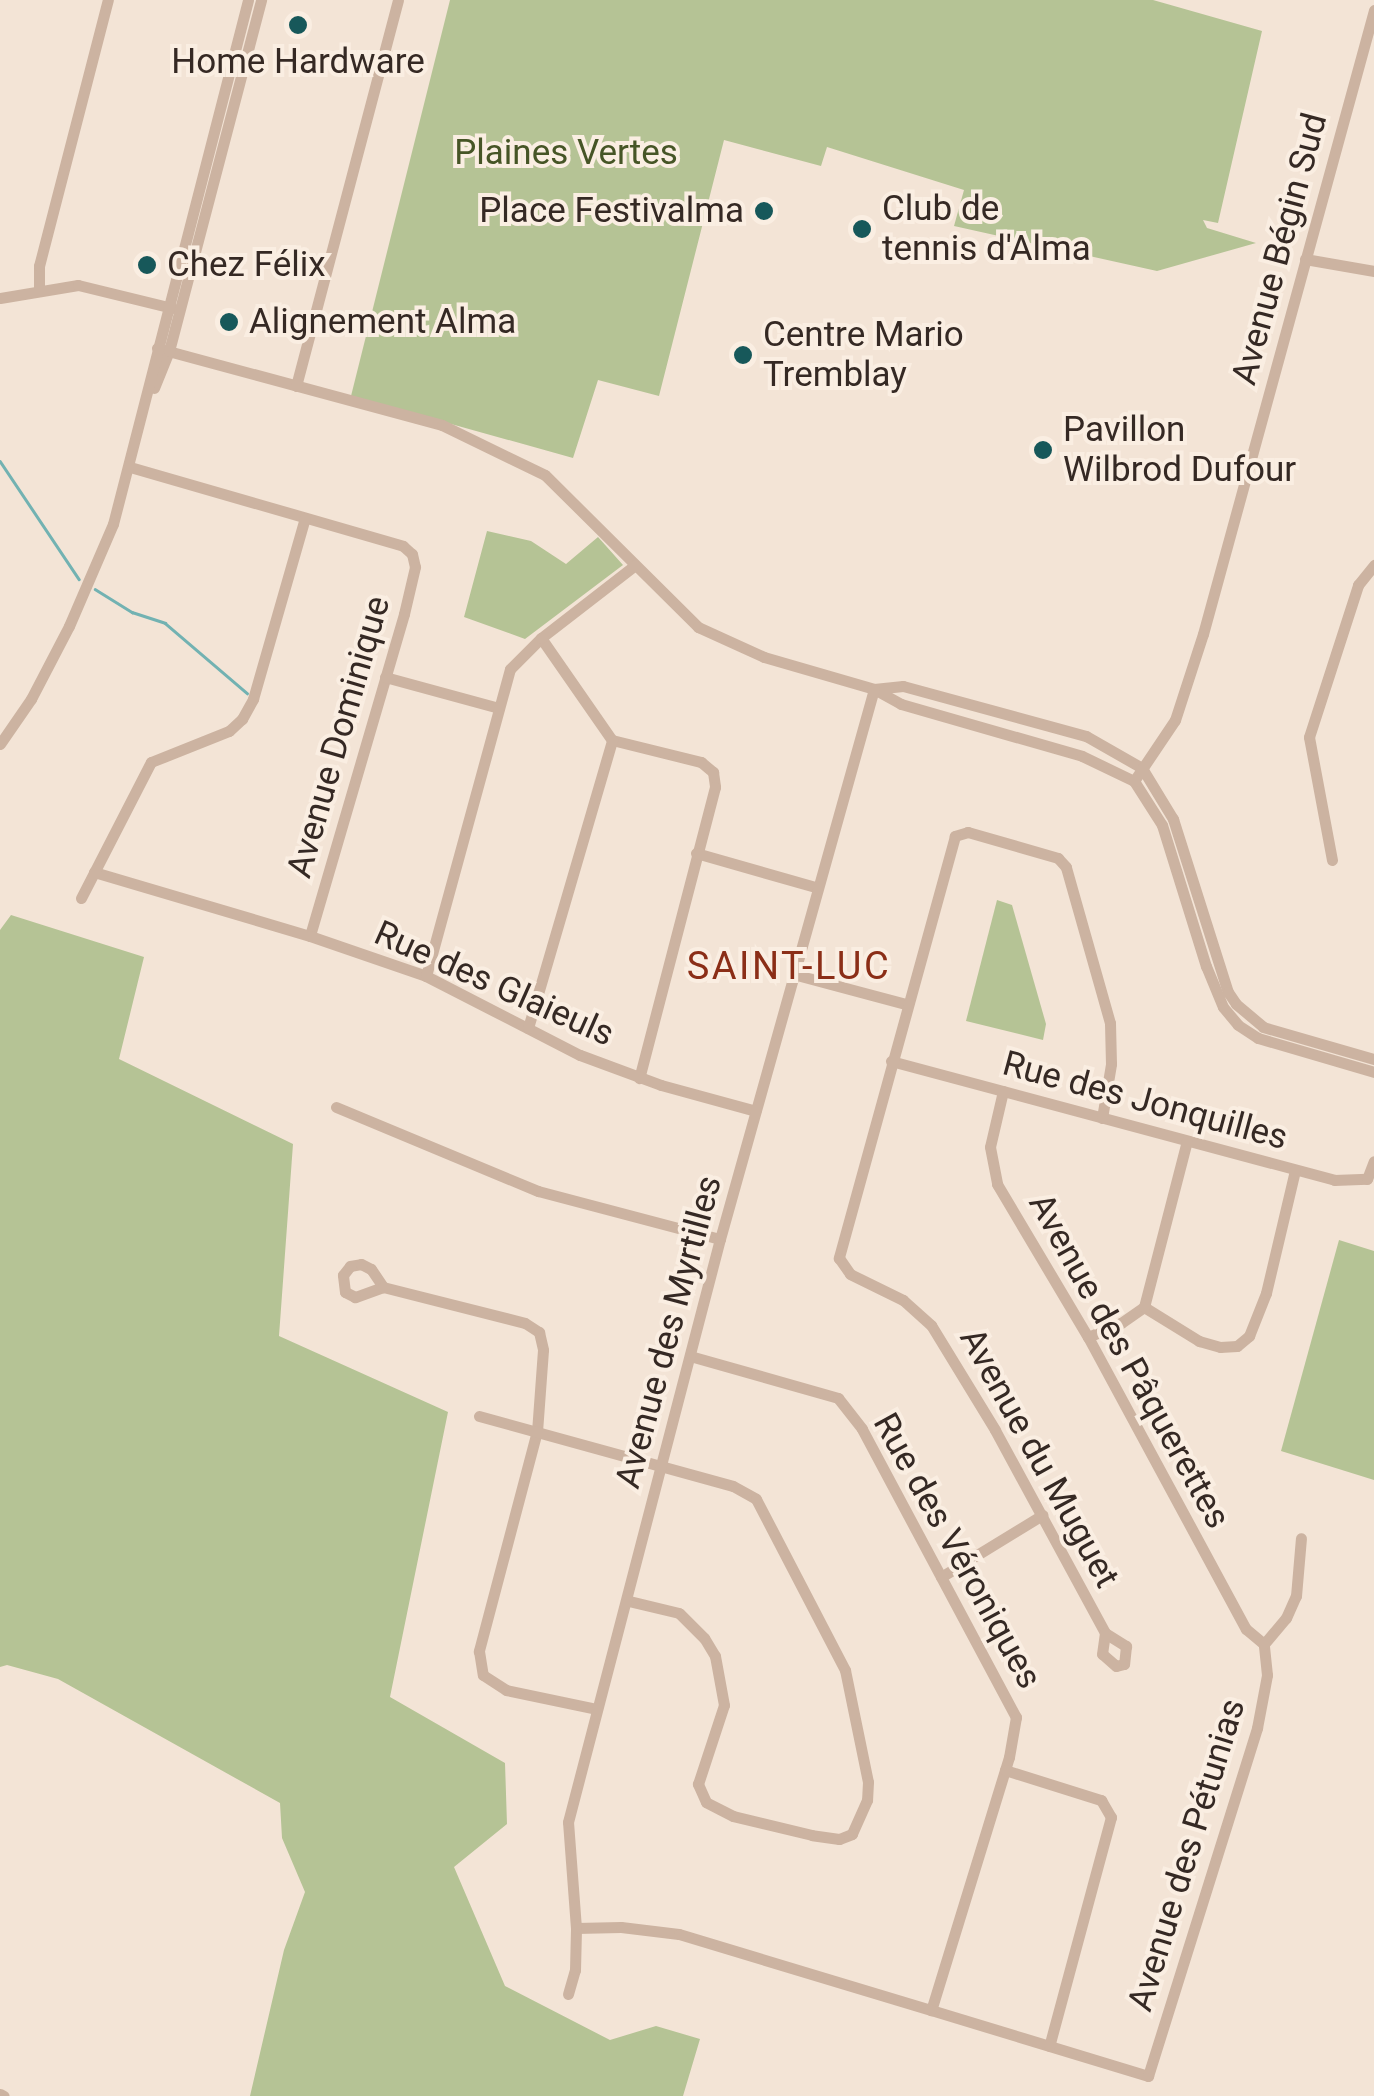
<!DOCTYPE html>
<html>
<head>
<meta charset="utf-8">
<style>
  body { margin:0 }
  #map { position:relative; width:1374px; height:2096px; overflow:hidden; background:#f3e4d6; font-family:Roboto,sans-serif }
  div>[style] { position:absolute }
  [style*='--x'] { left:calc(var(--x)*1px); top:calc(var(--y)*1px); width:calc(var(--w)*1px); rotate:calc(var(--a)*1deg) }
  .green>* { inset:0; background:#b5c395 }
  .stream>* { height:2.5px; margin:-1.25px; padding:0 1.25px; transform-origin:1.25px; border-radius:1.25px; background:#72b2b2 }
  .minor>* { height:11px; margin:-5.5px; padding:0 5.5px; transform-origin:5.5px; border-radius:5.5px; background:#ccb3a1 }
  .dots>* { width:28px; height:28px; translate:-50% -50%; box-sizing:border-box; border:5px solid #faeee2; border-radius:50% }
  span { translate:-50% -50%; white-space:nowrap; text-align:center; line-height:1.15; -webkit-text-stroke:8px #faeee2; paint-order:stroke }
  .poi-label { font-size:35px; color:#352924 }
  .left { translate:0 -50%; text-align:left }
  .right { translate:-100% -50%; text-align:right }
  .park-label { font-size:35px; color:#465526 }
  .street-label { font-size:35px; color:#352924 }
  .neighbourhood-label { font-size:38px; color:#8b2e17; letter-spacing:2.5px }
</style>
</head>
<body>
<div id="map">
  <div class="green">
    <i style="clip-path:polygon(450px 0,1153px 0,1262px 31px,1218px 223px,1203px 220px,1207px 228px,1256px 243px,1157px 271px,954px 226px,964px 190px,827px 147px,821px 166px,724px 140px,659px 396px,598px 380px,573px 458px,351px 396px)"></i>
    <i style="clip-path:polygon(487px 531px,531px 541px,566px 564px,598px 537px,623px 565px,525px 639px,464px 617px)"></i>
    <i style="clip-path:polygon(997px 900px,1012px 905px,1046px 1024px,1043px 1040px,966px 1021px)"></i>
    <i style="clip-path:polygon(11px 915px,144px 957px,119px 1059px,293px 1144px,279px 1336px,448px 1412px,390px 1697px,505px 1763px,507px 1824px,454px 1867px,505px 1986px,610px 2040px,656px 2026px,700px 2039px,683px 2096px,250px 2096px,284px 1950px,305px 1892px,282px 1838px,280px 1803px,58px 1679px,7px 1665px,0 1667px,0 930px)"></i>
    <i style="clip-path:polygon(1339px 1240px,1374px 1251px,1374px 1480px,1281px 1451px)"></i>
  </div>
  <div class="stream">
    <i style="--x:0;--y:461;--w:142;--a:56.2"></i>
    <i style="--x:95;--y:589;--w:44;--a:31.9"></i>
    <i style="--x:132;--y:612;--w:35;--a:18"></i>
    <i style="--x:165;--y:623;--w:108;--a:40.5"></i>
  </div>
  <div class="minor">
    <i style="--x:1305;--y:259;--w:70;--a:9.9"></i>
    <i style="--x:39;--y:288;--w:22;--a:-90"></i>
    <i style="--x:39;--y:266;--w:275;--a:-75.5"></i>
    <i style="--x:0;--y:298;--w:79;--a:-9.5"></i>
    <i style="--x:78;--y:285;--w:97;--a:13.7"></i>
    <i style="--x:157;--y:348;--w:295;--a:15.1"></i>
    <i style="--x:442;--y:425;--w:114;--a:25.9"></i>
    <i style="--x:545;--y:475;--w:216;--a:44.8"></i>
    <i style="--x:698;--y:627;--w:72;--a:24.4"></i>
    <i style="--x:764;--y:657;--w:115;--a:16.2"></i>
    <i style="--x:874;--y:689;--w:31;--a:29"></i>
    <i style="--x:901;--y:704;--w:188;--a:16"></i>
    <i style="--x:1082;--y:756;--w:58;--a:25.7"></i>
    <i style="--x:1134;--y:781;--w:52;--a:57.5"></i>
    <i style="--x:1162;--y:825;--w:148;--a:72.7"></i>
    <i style="--x:1206;--y:966;--w:44;--a:67.5"></i>
    <i style="--x:1223;--y:1007;--w:23;--a:50"></i>
    <i style="--x:1238;--y:1025;--w:24;--a:33"></i>
    <i style="--x:1258;--y:1038;--w:121;--a:16.3"></i>
    <i style="--x:296;--y:386;--w:399;--a:-75.2"></i>
    <i style="--x:154;--y:388;--w:40;--a:-68"></i>
    <i style="--x:169;--y:351;--w:363;--a:-75.3"></i>
    <i style="--x:130;--y:467;--w:284;--a:16.1"></i>
    <i style="--x:403;--y:546;--w:12;--a:42"></i>
    <i style="--x:412;--y:554;--w:13;--a:77"></i>
    <i style="--x:415;--y:567;--w:48;--a:103.2"></i>
    <i style="--x:404;--y:614;--w:335;--a:106.3"></i>
    <i style="--x:541;--y:638;--w:124;--a:55.2"></i>
    <i style="--x:612;--y:740;--w:92;--a:13.9"></i>
    <i style="--x:701;--y:762;--w:16;--a:40"></i>
    <i style="--x:713;--y:772;--w:15;--a:82"></i>
    <i style="--x:715;--y:787;--w:301;--a:104.6"></i>
    <i style="--x:385;--y:677;--w:118;--a:15.2"></i>
    <i style="--x:874;--y:689;--w:29;--a:-6"></i>
    <i style="--x:903;--y:686;--w:190;--a:15.3"></i>
    <i style="--x:1086;--y:736;--w:64;--a:29.7"></i>
    <i style="--x:1142;--y:768;--w:60;--a:58.7"></i>
    <i style="--x:1173;--y:819;--w:182;--a:72.4"></i>
    <i style="--x:1228;--y:992;--w:14;--a:56"></i>
    <i style="--x:1236;--y:1004;--w:35;--a:40"></i>
    <i style="--x:1263;--y:1027;--w:116;--a:16.1"></i>
    <i style="--x:0;--y:744;--w:55;--a:-55.4"></i>
    <i style="--x:31;--y:699;--w:82;--a:-62.5"></i>
    <i style="--x:69;--y:626;--w:111;--a:-66.7"></i>
    <i style="--x:113;--y:524;--w:541;--a:-75.55"></i>
    <i style="--x:1134;--y:781;--w:73;--a:-56.1"></i>
    <i style="--x:1175;--y:720;--w:90;--a:-72"></i>
    <i style="--x:1203;--y:634;--w:647;--a:-74.67"></i>
    <i style="--x:696;--y:853;--w:124;--a:15.9"></i>
    <i style="--x:1332;--y:860;--w:125;--a:-100.6"></i>
    <i style="--x:1309;--y:737;--w:160;--a:-72.1"></i>
    <i style="--x:1358;--y:585;--w:26;--a:-51"></i>
    <i style="--x:94;--y:872;--w:225;--a:16.5"></i>
    <i style="--x:310;--y:936;--w:123;--a:19"></i>
    <i style="--x:426;--y:976;--w:173;--a:27.2"></i>
    <i style="--x:580;--y:1055;--w:86;--a:20.3"></i>
    <i style="--x:661;--y:1085;--w:98;--a:15.3"></i>
    <i style="--x:81;--y:898;--w:153;--a:-62.8"></i>
    <i style="--x:151;--y:762;--w:84;--a:-21.7"></i>
    <i style="--x:229;--y:731;--w:18;--a:-43"></i>
    <i style="--x:242;--y:719;--w:23;--a:-61"></i>
    <i style="--x:253;--y:699;--w:188;--a:-74"></i>
    <i style="--x:793;--y:974;--w:117;--a:14.9"></i>
    <i style="--x:426;--y:976;--w:318;--a:-74.7"></i>
    <i style="--x:510;--y:669;--w:44;--a:-45"></i>
    <i style="--x:541;--y:638;--w:119;--a:-37.8"></i>
    <i style="--x:528;--y:1028;--w:300;--a:-73.7"></i>
    <i style="--x:891;--y:1061;--w:459;--a:15"></i>
    <i style="--x:1334;--y:1180;--w:33;--a:-2"></i>
    <i style="--x:1367;--y:1179;--w:19;--a:-69"></i>
    <i style="--x:1003;--y:1091;--w:57;--a:103.1"></i>
    <i style="--x:990;--y:1147;--w:38;--a:79"></i>
    <i style="--x:997;--y:1184;--w:178;--a:59.3"></i>
    <i style="--x:1088;--y:1337;--w:332;--a:61.6"></i>
    <i style="--x:1246;--y:1629;--w:23;--a:40"></i>
    <i style="--x:336;--y:1107;--w:219;--a:22.6"></i>
    <i style="--x:538;--y:1191;--w:188;--a:14.8"></i>
    <i style="--x:1102;--y:1118;--w:55;--a:-80.5"></i>
    <i style="--x:1111;--y:1064;--w:41;--a:-91.4"></i>
    <i style="--x:1110;--y:1023;--w:162;--a:-105.8"></i>
    <i style="--x:1066;--y:867;--w:12;--a:-132"></i>
    <i style="--x:1058;--y:858;--w:94;--a:-163.9"></i>
    <i style="--x:968;--y:832;--w:14;--a:163"></i>
    <i style="--x:955;--y:836;--w:438;--a:105.4"></i>
    <i style="--x:839;--y:1258;--w:19;--a:55"></i>
    <i style="--x:850;--y:1274;--w:59;--a:26.1"></i>
    <i style="--x:903;--y:1300;--w:38;--a:42"></i>
    <i style="--x:931;--y:1325;--w:123;--a:58.6"></i>
    <i style="--x:995;--y:1430;--w:231;--a:61.5"></i>
    <i style="--x:1105;--y:1633;--w:25;--a:32"></i>
    <i style="--x:1126;--y:1646;--w:18;--a:96"></i>
    <i style="--x:1124;--y:1664;--w:8;--a:166"></i>
    <i style="--x:1116;--y:1666;--w:18;--a:-139"></i>
    <i style="--x:1102;--y:1654;--w:21;--a:-82"></i>
    <i style="--x:383;--y:1287;--w:30;--a:160"></i>
    <i style="--x:355;--y:1297;--w:11;--a:-153"></i>
    <i style="--x:345;--y:1292;--w:17;--a:-97"></i>
    <i style="--x:343;--y:1275;--w:11;--a:-52"></i>
    <i style="--x:350;--y:1266;--w:11;--a:-10"></i>
    <i style="--x:361;--y:1264;--w:11;--a:27"></i>
    <i style="--x:371;--y:1269;--w:22;--a:56"></i>
    <i style="--x:383;--y:1287;--w:146;--a:14.2"></i>
    <i style="--x:525;--y:1323;--w:17;--a:33"></i>
    <i style="--x:539;--y:1332;--w:18;--a:77"></i>
    <i style="--x:543;--y:1350;--w:81;--a:94.2"></i>
    <i style="--x:537;--y:1431;--w:228;--a:104.8"></i>
    <i style="--x:479;--y:1651;--w:24;--a:81"></i>
    <i style="--x:483;--y:1675;--w:27;--a:33"></i>
    <i style="--x:506;--y:1690;--w:92;--a:11.9"></i>
    <i style="--x:1144;--y:1307;--w:65;--a:31.7"></i>
    <i style="--x:1199;--y:1341;--w:22;--a:16"></i>
    <i style="--x:1220;--y:1347;--w:17;--a:-3"></i>
    <i style="--x:1237;--y:1346;--w:16;--a:-40"></i>
    <i style="--x:1249;--y:1336;--w:46;--a:-68.4"></i>
    <i style="--x:1266;--y:1293;--w:126;--a:-76.7"></i>
    <i style="--x:1088;--y:1337;--w:36;--a:-23"></i>
    <i style="--x:1121;--y:1323;--w:28;--a:-35"></i>
    <i style="--x:1144;--y:1307;--w:171;--a:-75.5"></i>
    <i style="--x:690;--y:1356;--w:154;--a:15.8"></i>
    <i style="--x:838;--y:1398;--w:39;--a:52"></i>
    <i style="--x:862;--y:1429;--w:327;--a:61.9"></i>
    <i style="--x:1016;--y:1717;--w:41;--a:99.9"></i>
    <i style="--x:1009;--y:1757;--w:265;--a:107.1"></i>
    <i style="--x:931;--y:2010;--w:227;--a:16.9"></i>
    <i style="--x:1148;--y:2076;--w:365;--a:-72.6"></i>
    <i style="--x:1257;--y:1728;--w:54;--a:-79.3"></i>
    <i style="--x:1267;--y:1675;--w:31;--a:-96"></i>
    <i style="--x:1264;--y:1644;--w:34;--a:-50"></i>
    <i style="--x:1286;--y:1618;--w:24;--a:-66"></i>
    <i style="--x:1296;--y:1596;--w:58;--a:-85.1"></i>
    <i style="--x:479;--y:1416;--w:263;--a:15.4"></i>
    <i style="--x:733;--y:1486;--w:26;--a:29"></i>
    <i style="--x:756;--y:1499;--w:193;--a:62.5"></i>
    <i style="--x:845;--y:1670;--w:114;--a:78.4"></i>
    <i style="--x:868;--y:1782;--w:18;--a:93"></i>
    <i style="--x:867;--y:1800;--w:37;--a:114"></i>
    <i style="--x:852;--y:1834;--w:14;--a:159"></i>
    <i style="--x:839;--y:1839;--w:27;--a:-172"></i>
    <i style="--x:812;--y:1835;--w:81;--a:-166.5"></i>
    <i style="--x:733;--y:1816;--w:30;--a:-153"></i>
    <i style="--x:706;--y:1802;--w:20;--a:-114"></i>
    <i style="--x:698;--y:1784;--w:83;--a:-71.8"></i>
    <i style="--x:724;--y:1705;--w:50;--a:-100.4"></i>
    <i style="--x:715;--y:1656;--w:21;--a:-121"></i>
    <i style="--x:704;--y:1638;--w:35;--a:-135"></i>
    <i style="--x:679;--y:1613;--w:51;--a:-166.5"></i>
    <i style="--x:941;--y:1577;--w:119;--a:-31.5"></i>
    <i style="--x:1005;--y:1770;--w:101;--a:17.4"></i>
    <i style="--x:1101;--y:1800;--w:20;--a:60"></i>
    <i style="--x:1111;--y:1817;--w:237;--a:105.1"></i>
    <i style="--x:576;--y:1928;--w:45;--a:-1.3"></i>
    <i style="--x:621;--y:1927;--w:58;--a:6.9"></i>
    <i style="--x:679;--y:1934;--w:263;--a:16.8"></i>
    <i style="--x:568;--y:1994;--w:25;--a:-74"></i>
    <i style="--x:575;--y:1970;--w:42;--a:-88.6"></i>
    <i style="--x:576;--y:1928;--w:106;--a:-94.3"></i>
    <i style="--x:568;--y:1822;--w:602;--a:-75.39"></i>
    <i style="--x:720;--y:1239;--w:571;--a:-74.36"></i>
    <i style="--x:0;--y:2094;--w:4;--a:27"></i>
  </div>
  <div class="dots">
    <i style="left:298px;top:25px;background:#17585a"></i>
    <i style="left:764px;top:211px;background:#17585a"></i>
    <i style="left:862px;top:229px;background:#17585a"></i>
    <i style="left:147px;top:265px;background:#17585a"></i>
    <i style="left:229px;top:322px;background:#17585a"></i>
    <i style="left:743px;top:355px;background:#17585a"></i>
    <i style="left:1043px;top:450px;background:#17585a"></i>
  </div>
  <div class="poi-label">
    <span style="left:298px;top:62px">Home Hardware</span>
    <span class="left" style="left:882px;top:229px">Club de<br>tennis d'Alma</span>
    <span class="right" style="left:744px;top:211px">Place Festivalma</span>
    <span class="left" style="left:167px;top:265px">Chez Félix</span>
    <span class="left" style="left:249px;top:322px">Alignement Alma</span>
    <span class="left" style="left:763px;top:355px">Centre Mario<br>Tremblay</span>
    <span class="left" style="left:1063px;top:450px">Pavillon<br>Wilbrod Dufour</span>
  </div>
  <div class="park-label">
    <span style="left:566px;top:153px">Plaines Vertes</span>
  </div>
  <div class="street-label">
    <span style="left:1280px;top:249px;rotate:-75deg">Avenue Bégin Sud</span>
    <span style="left:339px;top:737px;rotate:-74deg">Avenue Dominique</span>
    <span style="left:494px;top:984px;rotate:24deg">Rue des Glaieuls</span>
    <span style="left:1145px;top:1101px;rotate:15deg">Rue des Jonquilles</span>
    <span style="left:669px;top:1332px;rotate:-75deg">Avenue des Myrtilles</span>
    <span style="left:1129px;top:1361px;rotate:61deg">Avenue des Pâquerettes</span>
    <span style="left:1039px;top:1458px;rotate:61deg">Avenue du Muguet</span>
    <span style="left:957px;top:1551px;rotate:61deg">Rue des Véroniques</span>
    <span style="left:1187px;top:1855px;rotate:-73deg">Avenue des Pétunias</span>
  </div>
  <div class="neighbourhood-label">
    <span style="left:789px;top:967px">SAINT-LUC</span>
  </div>
</div>
</body>
</html>
